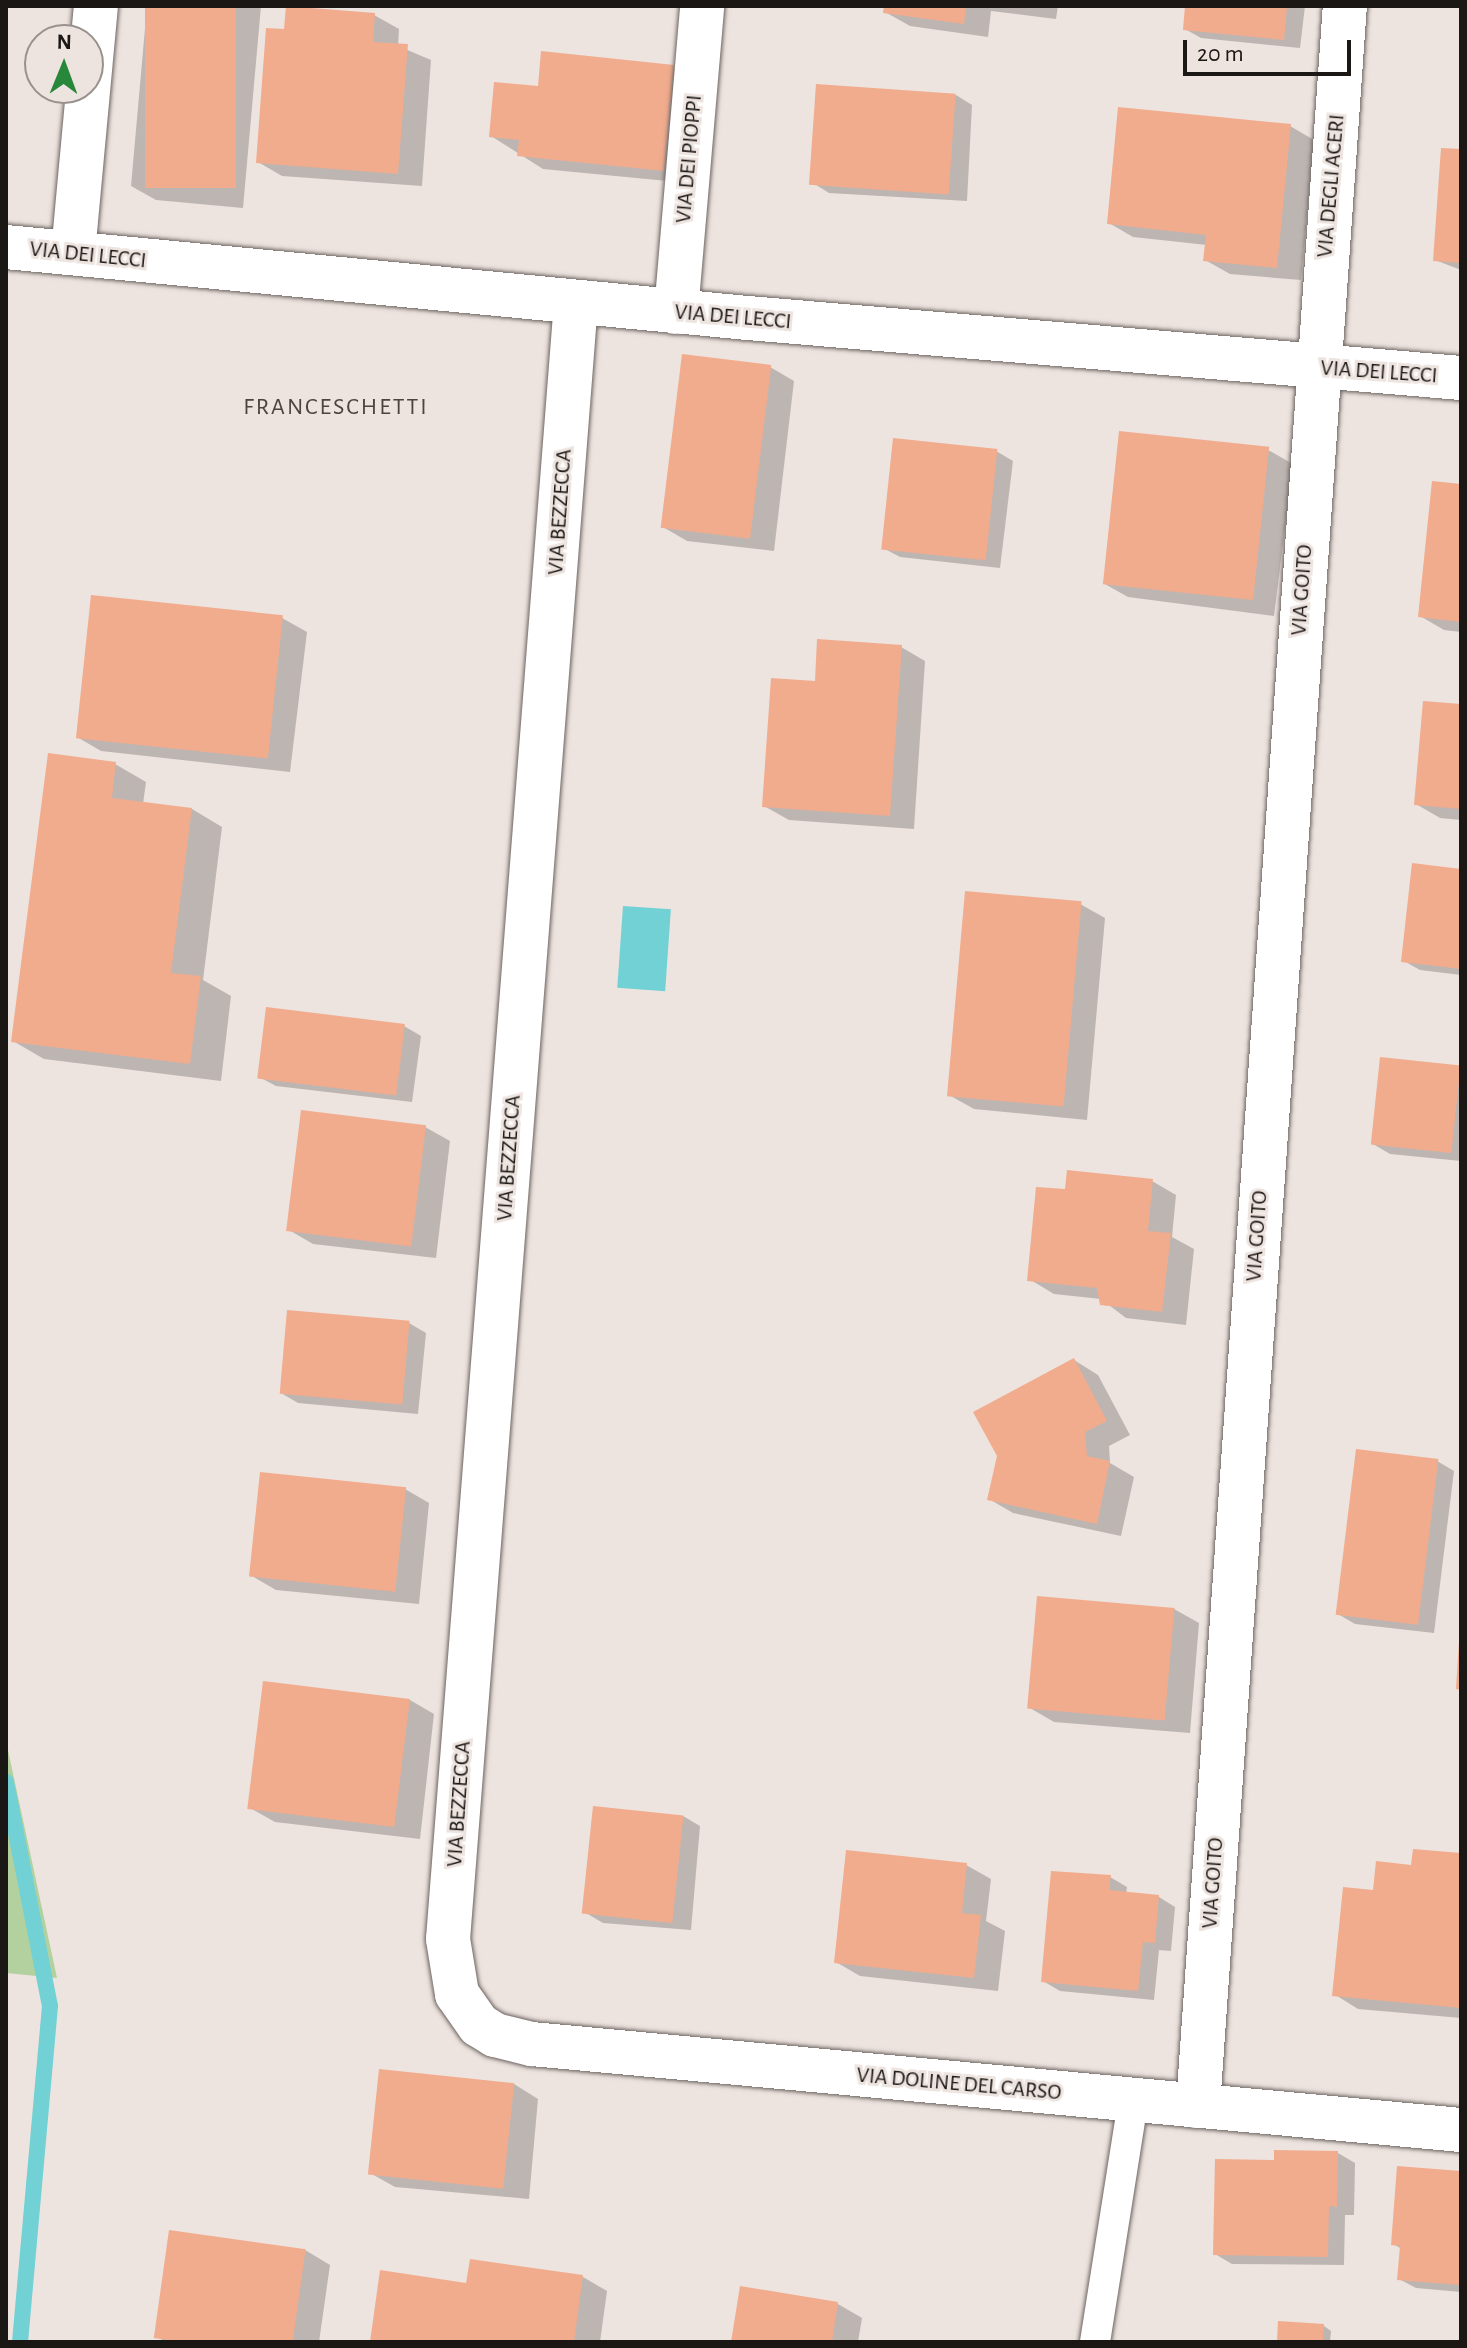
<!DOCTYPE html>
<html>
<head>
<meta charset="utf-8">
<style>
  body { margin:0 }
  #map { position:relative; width:1467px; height:2348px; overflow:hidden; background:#ede3df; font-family:"Alegreya Sans",sans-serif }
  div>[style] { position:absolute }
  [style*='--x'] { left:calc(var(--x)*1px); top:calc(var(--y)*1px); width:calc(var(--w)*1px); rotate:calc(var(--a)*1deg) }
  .green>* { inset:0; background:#b3d19e }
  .water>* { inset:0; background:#71d1d5; transform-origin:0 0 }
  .shadow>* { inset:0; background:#0003 }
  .stream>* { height:16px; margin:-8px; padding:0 8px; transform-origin:8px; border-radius:8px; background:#71d1d5 }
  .building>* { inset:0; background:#f1ac8e; transform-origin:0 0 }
  .roads { filter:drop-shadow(0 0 2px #6c6460) drop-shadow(0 0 2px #6c6460) }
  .lane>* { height:30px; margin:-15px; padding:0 15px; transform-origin:15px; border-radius:15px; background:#fff }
  .street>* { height:44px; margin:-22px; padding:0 22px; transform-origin:22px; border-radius:22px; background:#fff }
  span { translate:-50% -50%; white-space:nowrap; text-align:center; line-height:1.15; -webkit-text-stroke:6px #ede3df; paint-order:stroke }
  .street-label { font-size:22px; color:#1a1715 }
  .neighbourhood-label { font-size:24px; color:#4c4441; letter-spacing:2px }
  .frame { position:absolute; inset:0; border:8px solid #1a1715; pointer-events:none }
  .north { position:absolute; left:24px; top:24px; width:80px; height:80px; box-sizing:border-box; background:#ede3df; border:2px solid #99918e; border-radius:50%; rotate:1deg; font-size:22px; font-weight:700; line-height:32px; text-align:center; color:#1a1715 }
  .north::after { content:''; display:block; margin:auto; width:28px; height:36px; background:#27873a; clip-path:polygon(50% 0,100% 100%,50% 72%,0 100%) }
  .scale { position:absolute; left:1183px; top:40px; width:168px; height:36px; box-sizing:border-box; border:4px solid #1a1715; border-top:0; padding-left:10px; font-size:24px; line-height:28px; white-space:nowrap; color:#1a1715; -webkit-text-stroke:6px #ede3df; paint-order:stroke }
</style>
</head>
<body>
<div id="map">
  <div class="green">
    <i style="clip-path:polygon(6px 1741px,57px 1978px,6px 1973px)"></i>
  </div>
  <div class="water">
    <i style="left:623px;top:906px;width:48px;height:82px;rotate:4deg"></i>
  </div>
  <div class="shadow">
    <i style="clip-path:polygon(147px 6px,261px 6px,243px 208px,156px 200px,131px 186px)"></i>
    <i style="clip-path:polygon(886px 6px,1058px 6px,1056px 19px,991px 11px,988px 37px,910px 26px,885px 12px)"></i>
    <i style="clip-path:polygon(1187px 6px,1305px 6px,1300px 48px,1201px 38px,1185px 29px)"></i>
    <i style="clip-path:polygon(374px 15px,399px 29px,398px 46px,431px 60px,422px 186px,282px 176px,258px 162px,286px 31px)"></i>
    <i style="clip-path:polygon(673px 67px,698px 81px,688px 183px,543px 169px,491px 136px,540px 88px)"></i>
    <i style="clip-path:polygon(956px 95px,972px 105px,967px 201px,829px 193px,813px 183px)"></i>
    <i style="clip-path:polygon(1290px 126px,1314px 140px,1301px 280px,1230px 274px,1205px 260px,1207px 245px,1133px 237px,1109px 223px)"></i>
    <i style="clip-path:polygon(1461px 151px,1461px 270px,1435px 260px)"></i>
    <i style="clip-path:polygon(770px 367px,794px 381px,774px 551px,687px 541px,663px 527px)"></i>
    <i style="clip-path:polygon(1268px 450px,1293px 464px,1274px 616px,1128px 597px,1103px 583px)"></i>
    <i style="clip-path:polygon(996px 451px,1013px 461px,1000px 568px,900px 557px,883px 548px)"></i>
    <i style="clip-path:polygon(1461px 486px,1461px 632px,1444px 630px,1420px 616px)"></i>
    <i style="clip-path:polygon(282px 618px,307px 632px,290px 772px,101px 751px,77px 737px)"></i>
    <i style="clip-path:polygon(901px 647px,925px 661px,914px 829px,789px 820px,764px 806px,816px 683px)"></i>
    <i style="clip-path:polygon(1461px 706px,1461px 820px,1440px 818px,1416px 804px)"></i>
    <i style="clip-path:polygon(115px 764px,146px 782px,143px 804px,192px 809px,222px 827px,203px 980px,231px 996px,221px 1081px,44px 1059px,13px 1041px)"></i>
    <i style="clip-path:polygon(1461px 871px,1461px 975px,1420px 970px,1404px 961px)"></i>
    <i style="clip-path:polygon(1080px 904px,1105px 918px,1087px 1120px,974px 1109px,949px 1095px)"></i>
    <i style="clip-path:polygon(404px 1026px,421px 1036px,412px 1102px,276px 1086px,259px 1077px)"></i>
    <i style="clip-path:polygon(1461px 1068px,1461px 1161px,1390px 1154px,1373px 1144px)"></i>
    <i style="clip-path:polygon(425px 1127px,450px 1141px,436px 1258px,313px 1244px,289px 1230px)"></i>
    <i style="clip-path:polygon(1152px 1181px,1176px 1195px,1172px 1237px,1194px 1249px,1186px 1325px,1126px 1318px,1101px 1299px,1054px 1294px,1029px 1279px,1067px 1191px)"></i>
    <i style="clip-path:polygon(409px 1323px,426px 1333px,418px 1414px,298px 1403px,281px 1393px)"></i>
    <i style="clip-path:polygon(1074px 1360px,1098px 1375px,1130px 1435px,1109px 1446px,1110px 1463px,1134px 1477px,1121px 1536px,1013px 1513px,989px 1499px,999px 1456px)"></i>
    <i style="clip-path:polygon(1437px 1461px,1454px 1471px,1434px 1633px,1355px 1624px,1338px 1614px)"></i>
    <i style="clip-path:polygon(405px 1489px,429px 1503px,419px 1604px,276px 1590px,252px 1576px)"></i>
    <i style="clip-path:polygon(1174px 1609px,1199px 1623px,1190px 1733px,1054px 1722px,1030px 1708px)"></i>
    <i style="clip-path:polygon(265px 1683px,410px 1700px,434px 1714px,420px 1839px,275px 1822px,250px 1808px)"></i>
    <i style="clip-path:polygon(683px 1816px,700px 1826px,691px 1930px,603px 1923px,586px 1913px)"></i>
    <i style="clip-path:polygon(1461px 1855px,1461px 2018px,1358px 2009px,1334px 1994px,1413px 1867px)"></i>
    <i style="clip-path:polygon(966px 1865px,991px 1879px,986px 1921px,1005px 1931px,998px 1991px,860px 1976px,836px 1962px)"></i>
    <i style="clip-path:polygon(1110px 1877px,1127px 1887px,1126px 1894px,1159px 1897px,1175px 1907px,1171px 1951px,1159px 1950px,1154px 2000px,1060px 1991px,1043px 1981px)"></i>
    <i style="clip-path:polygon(514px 2084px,538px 2099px,529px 2199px,395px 2187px,370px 2173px)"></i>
    <i style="clip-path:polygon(1338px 2153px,1355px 2163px,1354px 2215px,1345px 2215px,1344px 2265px,1232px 2264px,1215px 2254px,1275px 2162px)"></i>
    <i style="clip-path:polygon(1461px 2173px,1461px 2292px,1416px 2288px,1399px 2279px,1402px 2249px,1393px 2244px)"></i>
    <i style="clip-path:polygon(305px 2250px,330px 2265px,319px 2342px,166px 2342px,157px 2337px)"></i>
    <i style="clip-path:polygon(583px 2277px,607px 2291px,600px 2342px,372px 2342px,468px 2286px)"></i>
    <i style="clip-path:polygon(838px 2304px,862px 2318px,858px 2342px,733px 2342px)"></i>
    <i style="clip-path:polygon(1324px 2326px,1331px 2331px,1330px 2342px,1279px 2342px)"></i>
  </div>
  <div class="stream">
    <i style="--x:6;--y:1782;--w:228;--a:78.9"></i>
    <i style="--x:50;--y:2006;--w:337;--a:95.1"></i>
  </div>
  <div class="building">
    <i style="left:145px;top:6px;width:91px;height:182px"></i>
    <i style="clip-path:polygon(286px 6px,375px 13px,373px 42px,408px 44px,398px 174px,256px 163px,266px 28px,284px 29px)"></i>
    <i style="clip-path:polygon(884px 6px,966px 6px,964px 24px,883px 13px)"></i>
    <i style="clip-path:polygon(1185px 6px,1287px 6px,1284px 40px,1183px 30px)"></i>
    <i style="clip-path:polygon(541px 51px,674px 65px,664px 171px,517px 156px,519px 140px,489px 137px,494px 82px,538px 86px)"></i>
    <i style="left:816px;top:84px;width:140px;height:101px;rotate:4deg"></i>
    <i style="clip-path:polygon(1118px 107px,1291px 124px,1277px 268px,1203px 261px,1206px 235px,1107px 224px)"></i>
    <i style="clip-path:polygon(1441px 148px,1461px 149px,1461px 263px,1433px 261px)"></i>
    <i style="left:682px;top:354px;width:90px;height:175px;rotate:7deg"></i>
    <i style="left:1119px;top:431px;width:151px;height:154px;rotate:6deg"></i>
    <i style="left:893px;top:438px;width:105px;height:112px;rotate:6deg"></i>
    <i style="clip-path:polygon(1432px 481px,1461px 484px,1461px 622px,1418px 617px)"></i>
    <i style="left:91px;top:595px;width:193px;height:144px;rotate:6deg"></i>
    <i style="clip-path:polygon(817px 639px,902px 645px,890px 816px,762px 807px,771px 678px,815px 681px)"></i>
    <i style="clip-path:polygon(1423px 701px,1461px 704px,1461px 809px,1414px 805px)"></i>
    <i style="clip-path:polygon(48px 753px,116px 762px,112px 798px,192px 808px,171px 973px,201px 976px,190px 1064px,11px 1042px)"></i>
    <i style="clip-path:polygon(1412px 863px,1461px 869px,1461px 969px,1401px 962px)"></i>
    <i style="left:965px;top:891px;width:117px;height:206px;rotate:5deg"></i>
    <i style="left:266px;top:1007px;width:140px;height:72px;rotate:7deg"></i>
    <i style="left:1380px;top:1057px;width:81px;height:88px;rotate:6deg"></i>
    <i style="left:301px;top:1110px;width:126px;height:122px;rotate:7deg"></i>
    <i style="clip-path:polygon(1067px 1170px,1153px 1179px,1148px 1231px,1171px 1233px,1162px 1312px,1100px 1305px,1097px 1288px,1027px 1281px,1036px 1187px,1065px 1189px)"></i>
    <i style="left:287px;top:1310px;width:123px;height:84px;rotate:5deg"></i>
    <i style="clip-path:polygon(1074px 1358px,1107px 1421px,1085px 1432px,1087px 1456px,1110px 1461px,1097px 1524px,987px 1500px,997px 1456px,973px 1412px)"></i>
    <i style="left:1356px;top:1449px;width:83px;height:167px;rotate:7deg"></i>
    <i style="left:260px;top:1472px;width:147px;height:105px;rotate:6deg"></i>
    <i style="left:1037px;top:1596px;width:138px;height:113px;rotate:5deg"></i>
    <i style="clip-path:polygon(1459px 1641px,1461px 1641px,1461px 1690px,1456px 1689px)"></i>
    <i style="left:263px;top:1681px;width:148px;height:129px;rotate:7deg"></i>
    <i style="left:593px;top:1806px;width:91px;height:108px;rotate:6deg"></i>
    <i style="clip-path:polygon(1413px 1849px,1461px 1853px,1461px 2008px,1332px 1996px,1343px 1887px,1373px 1890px,1376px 1861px,1411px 1865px)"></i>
    <i style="clip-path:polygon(846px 1850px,967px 1863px,962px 1913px,981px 1915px,974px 1978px,834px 1963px)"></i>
    <i style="clip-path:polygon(1051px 1871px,1111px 1875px,1109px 1890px,1159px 1895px,1155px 1943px,1143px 1942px,1138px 1991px,1041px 1982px)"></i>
    <i style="left:379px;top:2069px;width:136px;height:106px;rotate:6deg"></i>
    <i style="clip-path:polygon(1274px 2150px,1338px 2151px,1337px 2207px,1329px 2206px,1328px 2257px,1213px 2255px,1215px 2159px,1274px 2160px)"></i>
    <i style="clip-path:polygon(1397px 2166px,1461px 2171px,1461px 2285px,1397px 2280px,1400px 2246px,1391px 2245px)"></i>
    <i style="left:169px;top:2230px;width:138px;height:109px;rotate:8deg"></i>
    <i style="clip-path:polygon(470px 2259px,583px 2275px,574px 2342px,370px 2342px,380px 2270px,466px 2283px)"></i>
    <i style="clip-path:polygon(740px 2286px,838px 2302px,832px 2342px,731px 2342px)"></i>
    <i style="clip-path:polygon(1278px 2321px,1324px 2324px,1323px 2342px,1277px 2342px)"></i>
  </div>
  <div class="roads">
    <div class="lane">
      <i style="--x:1095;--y:2342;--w:244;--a:-81"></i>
    </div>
    <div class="street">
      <i style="--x:6;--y:247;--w:745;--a:5.47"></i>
      <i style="--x:748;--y:318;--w:716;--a:4.81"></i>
      <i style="--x:73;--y:253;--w:248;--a:-84.7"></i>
      <i style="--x:576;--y:302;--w:1642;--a:94.47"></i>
      <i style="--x:448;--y:1939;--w:56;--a:80.7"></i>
      <i style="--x:457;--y:1994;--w:38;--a:55"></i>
      <i style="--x:479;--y:2025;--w:19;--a:32"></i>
      <i style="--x:495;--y:2035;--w:38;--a:14"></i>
      <i style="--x:532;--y:2044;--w:933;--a:5.29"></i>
      <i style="--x:676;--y:312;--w:307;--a:-85.1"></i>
      <i style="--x:1198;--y:2106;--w:2105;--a:-86"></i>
    </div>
  </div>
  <div class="street-label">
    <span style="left:689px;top:159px;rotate:-85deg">VIA DEI PIOPPI</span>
    <span style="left:1331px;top:186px;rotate:-85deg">VIA DEGLI ACERI</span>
    <span style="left:88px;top:255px;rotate:6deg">VIA DEI LECCI</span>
    <span style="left:733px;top:317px;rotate:5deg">VIA DEI LECCI</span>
    <span style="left:1379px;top:372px;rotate:4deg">VIA DEI LECCI</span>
    <span style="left:560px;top:512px;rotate:-86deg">VIA BEZZECCA</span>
    <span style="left:1302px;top:590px;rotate:-86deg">VIA GOITO</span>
    <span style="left:509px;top:1158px;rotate:-86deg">VIA BEZZECCA</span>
    <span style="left:1257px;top:1236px;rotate:-86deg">VIA GOITO</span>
    <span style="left:459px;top:1804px;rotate:-86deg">VIA BEZZECCA</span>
    <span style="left:1213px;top:1883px;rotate:-86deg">VIA GOITO</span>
    <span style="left:959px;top:2084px;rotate:5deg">VIA DOLINE DEL CARSO</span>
  </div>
  <div class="neighbourhood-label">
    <span style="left:336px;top:408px">FRANCESCHETTI</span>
  </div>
  <div class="frame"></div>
  <div class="north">N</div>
  <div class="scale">20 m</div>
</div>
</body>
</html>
